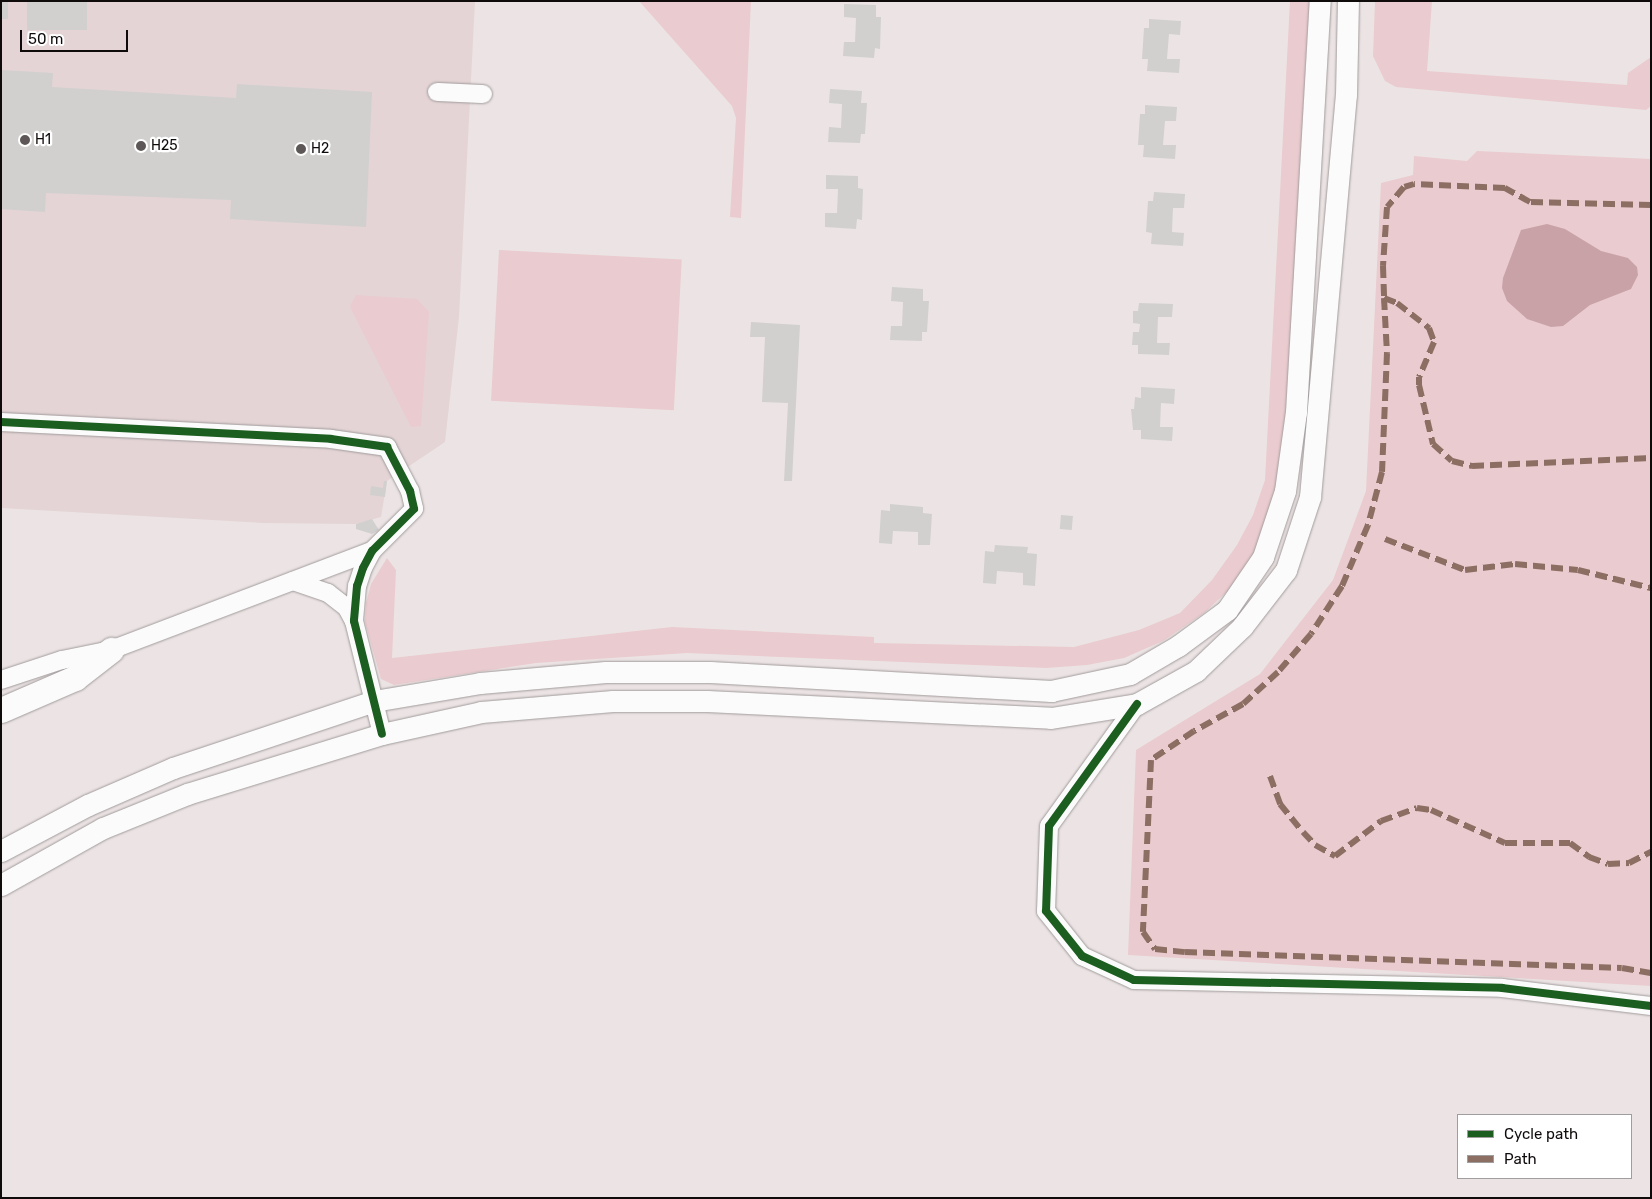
<!DOCTYPE html>
<html>
<head>
<meta charset="utf-8">
<style>
  body { margin:0 }
  #map { position:relative; width:1652px; height:1199px; overflow:hidden; background:#ece4e4; font-family:Rubik,sans-serif }
  div>[style] { position:absolute }
  [style*='--x'] { left:calc(var(--x)*1px); top:calc(var(--y)*1px); width:calc(var(--w)*1px); rotate:calc(var(--a)*1deg) }
  .built>* { inset:0; background:#e4d4d6 }
  .green>* { inset:0; background:#eacbcf; transform-origin:0 0 }
  .water>* { inset:0; background:#c9a2a7 }
  .building>* { inset:0; background:#d1d0cf; transform-origin:0 0 }
  .roads { filter:drop-shadow(0 0 1px #a19b9b) drop-shadow(0 0 1px #a19b9b) }
  .minor>* { height:18px; margin:-9px; padding:0 9px; transform-origin:9px; border-radius:9px; background:#fcfbfb }
  .major>* { height:21px; margin:-10.5px; padding:0 10.5px; transform-origin:10.5px; border-radius:10.5px; background:#fcfbfb }
  .highway>* { height:25px; margin:-12.5px; padding:0 12.5px; transform-origin:12.5px; border-radius:12.5px; background:#fcfbfb }
  .quiet>* { height:6px; margin-top:-3px; transform-origin:0; background:repeating-linear-gradient(90deg,#8d6e63 0 12px,transparent 0 18px) }
  .cycleway>* { height:8px; margin:-4px; padding:0 4px; transform-origin:4px; border-radius:4px; background:#1b5e20 }
  .dots>* { width:14px; height:14px; translate:-50% -50%; box-sizing:border-box; border:2px solid #fff; border-radius:50% }
  span { translate:-50% -50%; white-space:nowrap; text-align:center; line-height:1.15; -webkit-text-stroke:4.5px #fff; paint-order:stroke }
  .poi-label { font-size:14px; color:#100b0b }
  .left { translate:0 -50%; text-align:left }
  .frame { position:absolute; inset:0; border:2px solid #100b0b; pointer-events:none }
  .legend { position:absolute; left:1457px; top:1114px; width:175px; height:65px; box-sizing:border-box; background:#fff; border:1px solid #9f9d9d; margin:0; padding:6px 9px; list-style:none; font-size:15px; color:#100b0b }
  .legend li { display:flex; align-items:center; gap:10px; height:25px }
  .legend b { width:25px; border:1px solid #9f9d9d }
  .scale { position:absolute; left:20px; top:30px; width:108px; height:22px; box-sizing:border-box; border:2px solid #100b0b; border-top:0; padding-left:6px; font-size:15px; line-height:18px; white-space:nowrap; color:#100b0b; -webkit-text-stroke:4px #fff; paint-order:stroke }
</style>
</head>
<body>
<div id="map">
  <div class="built">
    <i style="clip-path:polygon(1px 1px,475px 1px,459px 317px,445px 442px,387px 481px,381px 517px,356px 524px,263px 523px,1px 508px)"></i>
  </div>
  <div class="green">
    <i style="clip-path:polygon(639px 1px,751px 1px,741px 218px,730px 217px,736px 118px,732px 106px)"></i>
    <i style="clip-path:polygon(1290px 1px,1311px 1px,1281px 490px,1255px 554px,1233px 586px,1204px 613px,1163px 641px,1124px 658px,1087px 665px,1046px 668px,687px 653px,536px 663px,394px 685px,381px 679px,365px 622px,366px 603px,371px 584px,387px 558px,396px 570px,392px 658px,672px 627px,874px 637px,874px 643px,1074px 647px,1139px 630px,1180px 613px,1212px 580px,1237px 545px,1253px 515px,1265px 480px)"></i>
    <i style="clip-path:polygon(1375px 1px,1432px 1px,1427px 71px,1627px 85px,1628px 73px,1651px 57px,1651px 106px,1646px 110px,1396px 87px,1385px 81px,1373px 56px)"></i>
    <i style="clip-path:polygon(1477px 151px,1651px 159px,1651px 986px,1128px 955px,1136px 750px,1260px 674px,1333px 580px,1366px 491px,1381px 183px,1413px 175px,1414px 156px,1467px 161px)"></i>
    <i style="left:499px;top:250px;width:183px;height:151px;rotate:3deg"></i>
    <i style="clip-path:polygon(356px 295px,417px 299px,429px 312px,421px 426px,411px 427px,352px 311px,350px 306px)"></i>
  </div>
  <div class="water">
    <i style="clip-path:polygon(1547px 224px,1565px 229px,1601px 251px,1628px 258px,1637px 267px,1638px 275px,1631px 289px,1590px 305px,1563px 326px,1551px 327px,1527px 319px,1507px 301px,1502px 288px,1503px 278px,1521px 230px)"></i>
  </div>
  <div class="building">
    <i style="left:1px;top:1px;width:7px;height:18px"></i>
    <i style="left:27px;top:1px;width:60px;height:29px"></i>
    <i style="clip-path:polygon(844px 4px,876px 5px,876px 17px,881px 17px,880px 49px,875px 48px,874px 58px,843px 56px,844px 42px,855px 42px,856px 18px,844px 17px)"></i>
    <i style="clip-path:polygon(1149px 19px,1181px 21px,1180px 35px,1169px 34px,1167px 59px,1180px 59px,1179px 73px,1147px 71px,1148px 59px,1142px 59px,1144px 28px,1149px 28px)"></i>
    <i style="clip-path:polygon(1px 70px,53px 73px,52px 87px,236px 98px,237px 84px,372px 92px,366px 227px,230px 219px,231px 200px,46px 193px,45px 212px,1px 209px)"></i>
    <i style="clip-path:polygon(830px 89px,862px 91px,861px 103px,867px 103px,865px 134px,861px 134px,860px 143px,828px 142px,829px 127px,841px 128px,842px 104px,829px 103px)"></i>
    <i style="clip-path:polygon(1145px 105px,1177px 107px,1176px 121px,1165px 121px,1163px 145px,1176px 145px,1175px 159px,1143px 157px,1144px 145px,1138px 145px,1140px 114px,1145px 114px)"></i>
    <i style="clip-path:polygon(826px 175px,858px 176px,858px 188px,863px 189px,862px 220px,857px 219px,856px 229px,825px 227px,825px 213px,837px 213px,838px 189px,826px 189px)"></i>
    <i style="clip-path:polygon(1154px 192px,1185px 194px,1184px 208px,1173px 208px,1172px 232px,1184px 233px,1183px 246px,1151px 244px,1152px 233px,1146px 232px,1148px 201px,1153px 201px)"></i>
    <i style="clip-path:polygon(892px 287px,923px 289px,923px 301px,929px 301px,927px 332px,922px 332px,922px 341px,890px 340px,891px 326px,902px 326px,903px 302px,891px 301px)"></i>
    <i style="clip-path:polygon(1139px 303px,1173px 304px,1172px 317px,1158px 317px,1157px 343px,1170px 343px,1169px 355px,1138px 354px,1138px 345px,1132px 345px,1133px 332px,1139px 332px,1140px 324px,1133px 323px,1133px 311px,1138px 311px)"></i>
    <i style="clip-path:polygon(751px 322px,800px 325px,792px 481px,784px 481px,788px 403px,762px 402px,765px 337px,750px 337px)"></i>
    <i style="clip-path:polygon(1141px 387px,1175px 389px,1174px 404px,1161px 403px,1160px 427px,1173px 427px,1172px 441px,1141px 439px,1141px 430px,1133px 430px,1131px 409px,1134px 409px,1135px 397px,1141px 398px)"></i>
    <i style="clip-path:polygon(384px 481px,387px 481px,385px 497px,370px 495px,371px 486px,383px 488px)"></i>
    <i style="clip-path:polygon(890px 504px,923px 507px,923px 513px,932px 514px,930px 545px,918px 545px,918px 532px,893px 531px,892px 544px,879px 543px,881px 510px,890px 511px)"></i>
    <i style="left:1061px;top:515px;width:12px;height:14px;rotate:5deg"></i>
    <i style="clip-path:polygon(372px 519px,379px 530px,372px 534px,356px 529px,356px 524px)"></i>
    <i style="clip-path:polygon(995px 545px,1028px 547px,1027px 553px,1037px 554px,1035px 586px,1023px 585px,1023px 573px,997px 571px,996px 584px,983px 583px,985px 551px,994px 552px)"></i>
  </div>
  <div class="roads">
    <div class="minor">
      <i style="--x:437;--y:92;--w:46;--a:2.5"></i>
      <i style="--x:1;--y:422;--w:330;--a:2.9"></i>
      <i style="--x:331;--y:439;--w:57;--a:8.1"></i>
      <i style="--x:387;--y:447;--w:50;--a:62.4"></i>
      <i style="--x:410;--y:491;--w:18;--a:77"></i>
      <i style="--x:414;--y:509;--w:59;--a:135"></i>
      <i style="--x:372;--y:551;--w:19;--a:118"></i>
      <i style="--x:363;--y:568;--w:19;--a:108"></i>
      <i style="--x:357;--y:586;--w:35;--a:95"></i>
      <i style="--x:354;--y:621;--w:116;--a:76.1"></i>
      <i style="--x:293;--y:581;--w:37;--a:19"></i>
      <i style="--x:328;--y:593;--w:24;--a:38"></i>
      <i style="--x:347;--y:608;--w:15;--a:62"></i>
      <i style="--x:1;--y:680;--w:64;--a:-18.2"></i>
      <i style="--x:62;--y:660;--w:50;--a:-11.5"></i>
      <i style="--x:111;--y:650;--w:279;--a:-20.8"></i>
      <i style="--x:1137;--y:704;--w:150;--a:125.8"></i>
      <i style="--x:1049;--y:826;--w:85;--a:92"></i>
      <i style="--x:1046;--y:911;--w:58;--a:51.3"></i>
      <i style="--x:1082;--y:956;--w:57;--a:24.8"></i>
      <i style="--x:1134;--y:980;--w:368;--a:1.2"></i>
      <i style="--x:1502;--y:988;--w:150;--a:6.9"></i>
    </div>
    <div class="major">
      <i style="--x:1;--y:851;--w:98;--a:-27.9"></i>
      <i style="--x:88;--y:805;--w:93;--a:-23.5"></i>
      <i style="--x:173;--y:768;--w:212;--a:-18.4"></i>
      <i style="--x:374;--y:701;--w:108;--a:-9.6"></i>
      <i style="--x:480;--y:683;--w:126;--a:-5"></i>
      <i style="--x:606;--y:672;--w:104;--a:0"></i>
      <i style="--x:710;--y:672;--w:342;--a:3.2"></i>
      <i style="--x:1051;--y:691;--w:81;--a:-12.1"></i>
      <i style="--x:1130;--y:674;--w:56;--a:-30.3"></i>
      <i style="--x:1178;--y:646;--w:61;--a:-36.3"></i>
      <i style="--x:1227;--y:610;--w:64;--a:-55.8"></i>
      <i style="--x:1263;--y:557;--w:70;--a:-71.6"></i>
      <i style="--x:1285;--y:491;--w:80;--a:-82.1"></i>
      <i style="--x:1296;--y:412;--w:412;--a:-86.7"></i>
      <i style="--x:1;--y:885;--w:117;--a:-29.2"></i>
      <i style="--x:103;--y:828;--w:91;--a:-22"></i>
      <i style="--x:187;--y:794;--w:204;--a:-17.1"></i>
      <i style="--x:382;--y:734;--w:101;--a:-12.5"></i>
      <i style="--x:481;--y:712;--w:132;--a:-4.8"></i>
      <i style="--x:613;--y:701;--w:94;--a:0"></i>
      <i style="--x:707;--y:701;--w:344;--a:2.8"></i>
      <i style="--x:1051;--y:718;--w:87;--a:-9.2"></i>
      <i style="--x:1137;--y:704;--w:68;--a:-29.2"></i>
      <i style="--x:1196;--y:671;--w:64;--a:-43.7"></i>
      <i style="--x:1242;--y:627;--w:72;--a:-52.3"></i>
      <i style="--x:1286;--y:570;--w:77;--a:-71.8"></i>
      <i style="--x:1310;--y:497;--w:404;--a:-84.9"></i>
      <i style="--x:1346;--y:95;--w:94;--a:-88.8"></i>
    </div>
    <div class="highway">
      <i style="--x:1;--y:710;--w:81;--a:-23.4"></i>
      <i style="--x:75;--y:678;--w:46;--a:-37.9"></i>
    </div>
  </div>
  <div class="quiet">
    <i style="--x:1651;--y:205;--w:121;--a:-178.6"></i>
    <i style="--x:1530;--y:202;--w:29;--a:-151"></i>
    <i style="--x:1505;--y:188;--w:91;--a:-177.5"></i>
    <i style="--x:1414;--y:184;--w:10;--a:163"></i>
    <i style="--x:1404;--y:187;--w:26;--a:130"></i>
    <i style="--x:1387;--y:207;--w:59;--a:93.9"></i>
    <i style="--x:1383;--y:266;--w:32;--a:88"></i>
    <i style="--x:1384;--y:298;--w:14;--a:21"></i>
    <i style="--x:1397;--y:303;--w:41;--a:38"></i>
    <i style="--x:1429;--y:328;--w:15;--a:70"></i>
    <i style="--x:1434;--y:342;--w:38;--a:113"></i>
    <i style="--x:1419;--y:377;--w:8;--a:90"></i>
    <i style="--x:1419;--y:385;--w:61;--a:76.7"></i>
    <i style="--x:1433;--y:444;--w:25;--a:42"></i>
    <i style="--x:1452;--y:461;--w:21;--a:14"></i>
    <i style="--x:1472;--y:466;--w:179;--a:-2.6"></i>
    <i style="--x:1384;--y:298;--w:55;--a:86.9"></i>
    <i style="--x:1387;--y:353;--w:119;--a:92.4"></i>
    <i style="--x:1382;--y:472;--w:55;--a:104.8"></i>
    <i style="--x:1368;--y:525;--w:66;--a:113.1"></i>
    <i style="--x:1342;--y:586;--w:57;--a:122.9"></i>
    <i style="--x:1311;--y:634;--w:50;--a:131"></i>
    <i style="--x:1278;--y:672;--w:47;--a:137.6"></i>
    <i style="--x:1243;--y:704;--w:56;--a:151.1"></i>
    <i style="--x:1194;--y:731;--w:52;--a:146"></i>
    <i style="--x:1151;--y:760;--w:172;--a:92.7"></i>
    <i style="--x:1143;--y:932;--w:21;--a:55"></i>
    <i style="--x:1155;--y:949;--w:30;--a:6"></i>
    <i style="--x:1185;--y:952;--w:437;--a:2.1"></i>
    <i style="--x:1622;--y:968;--w:29;--a:10"></i>
    <i style="--x:1385;--y:539;--w:86;--a:21.2"></i>
    <i style="--x:1465;--y:570;--w:50;--a:-6.8"></i>
    <i style="--x:1515;--y:564;--w:63;--a:5.4"></i>
    <i style="--x:1578;--y:570;--w:75;--a:13.9"></i>
    <i style="--x:1270;--y:776;--w:30;--a:70"></i>
    <i style="--x:1280;--y:804;--w:36;--a:51"></i>
    <i style="--x:1303;--y:832;--w:18;--a:47"></i>
    <i style="--x:1315;--y:845;--w:23;--a:29"></i>
    <i style="--x:1335;--y:856;--w:58;--a:-37.3"></i>
    <i style="--x:1381;--y:821;--w:38;--a:-20"></i>
    <i style="--x:1417;--y:808;--w:14;--a:8"></i>
    <i style="--x:1431;--y:810;--w:81;--a:24"></i>
    <i style="--x:1505;--y:843;--w:65;--a:0"></i>
    <i style="--x:1570;--y:843;--w:24;--a:36"></i>
    <i style="--x:1589;--y:857;--w:20;--a:20"></i>
    <i style="--x:1608;--y:864;--w:21;--a:-3"></i>
    <i style="--x:1629;--y:863;--w:25;--a:-27"></i>
  </div>
  <div class="cycleway">
    <i style="--x:1;--y:422;--w:330;--a:2.9"></i>
    <i style="--x:331;--y:439;--w:57;--a:8.1"></i>
    <i style="--x:387;--y:447;--w:50;--a:62.4"></i>
    <i style="--x:410;--y:491;--w:18;--a:77"></i>
    <i style="--x:414;--y:509;--w:59;--a:135"></i>
    <i style="--x:372;--y:551;--w:19;--a:118"></i>
    <i style="--x:363;--y:568;--w:19;--a:108"></i>
    <i style="--x:357;--y:586;--w:35;--a:95"></i>
    <i style="--x:354;--y:621;--w:116;--a:76.1"></i>
    <i style="--x:1137;--y:704;--w:150;--a:125.8"></i>
    <i style="--x:1049;--y:826;--w:85;--a:92"></i>
    <i style="--x:1046;--y:911;--w:58;--a:51.3"></i>
    <i style="--x:1082;--y:956;--w:57;--a:24.8"></i>
    <i style="--x:1134;--y:980;--w:368;--a:1.2"></i>
    <i style="--x:1502;--y:988;--w:150;--a:6.9"></i>
  </div>
  <div class="dots">
    <i style="left:25px;top:140px;background:#5d5757"></i>
    <i style="left:141px;top:146px;background:#5d5757"></i>
    <i style="left:301px;top:149px;background:#5d5757"></i>
  </div>
  <div class="poi-label">
    <span class="left" style="left:35px;top:140px">H1</span>
    <span class="left" style="left:151px;top:146px">H25</span>
    <span class="left" style="left:311px;top:149px">H2</span>
  </div>
  <div class="frame"></div>
  <ul class="legend">
  <li><b style="height:6px;background:#1b5e20"></b>Cycle path</li>
  <li><b style="height:6px;background:#8d6e63"></b>Path</li>
  </ul>
  <div class="scale">50 m</div>
</div>
</body>
</html>
